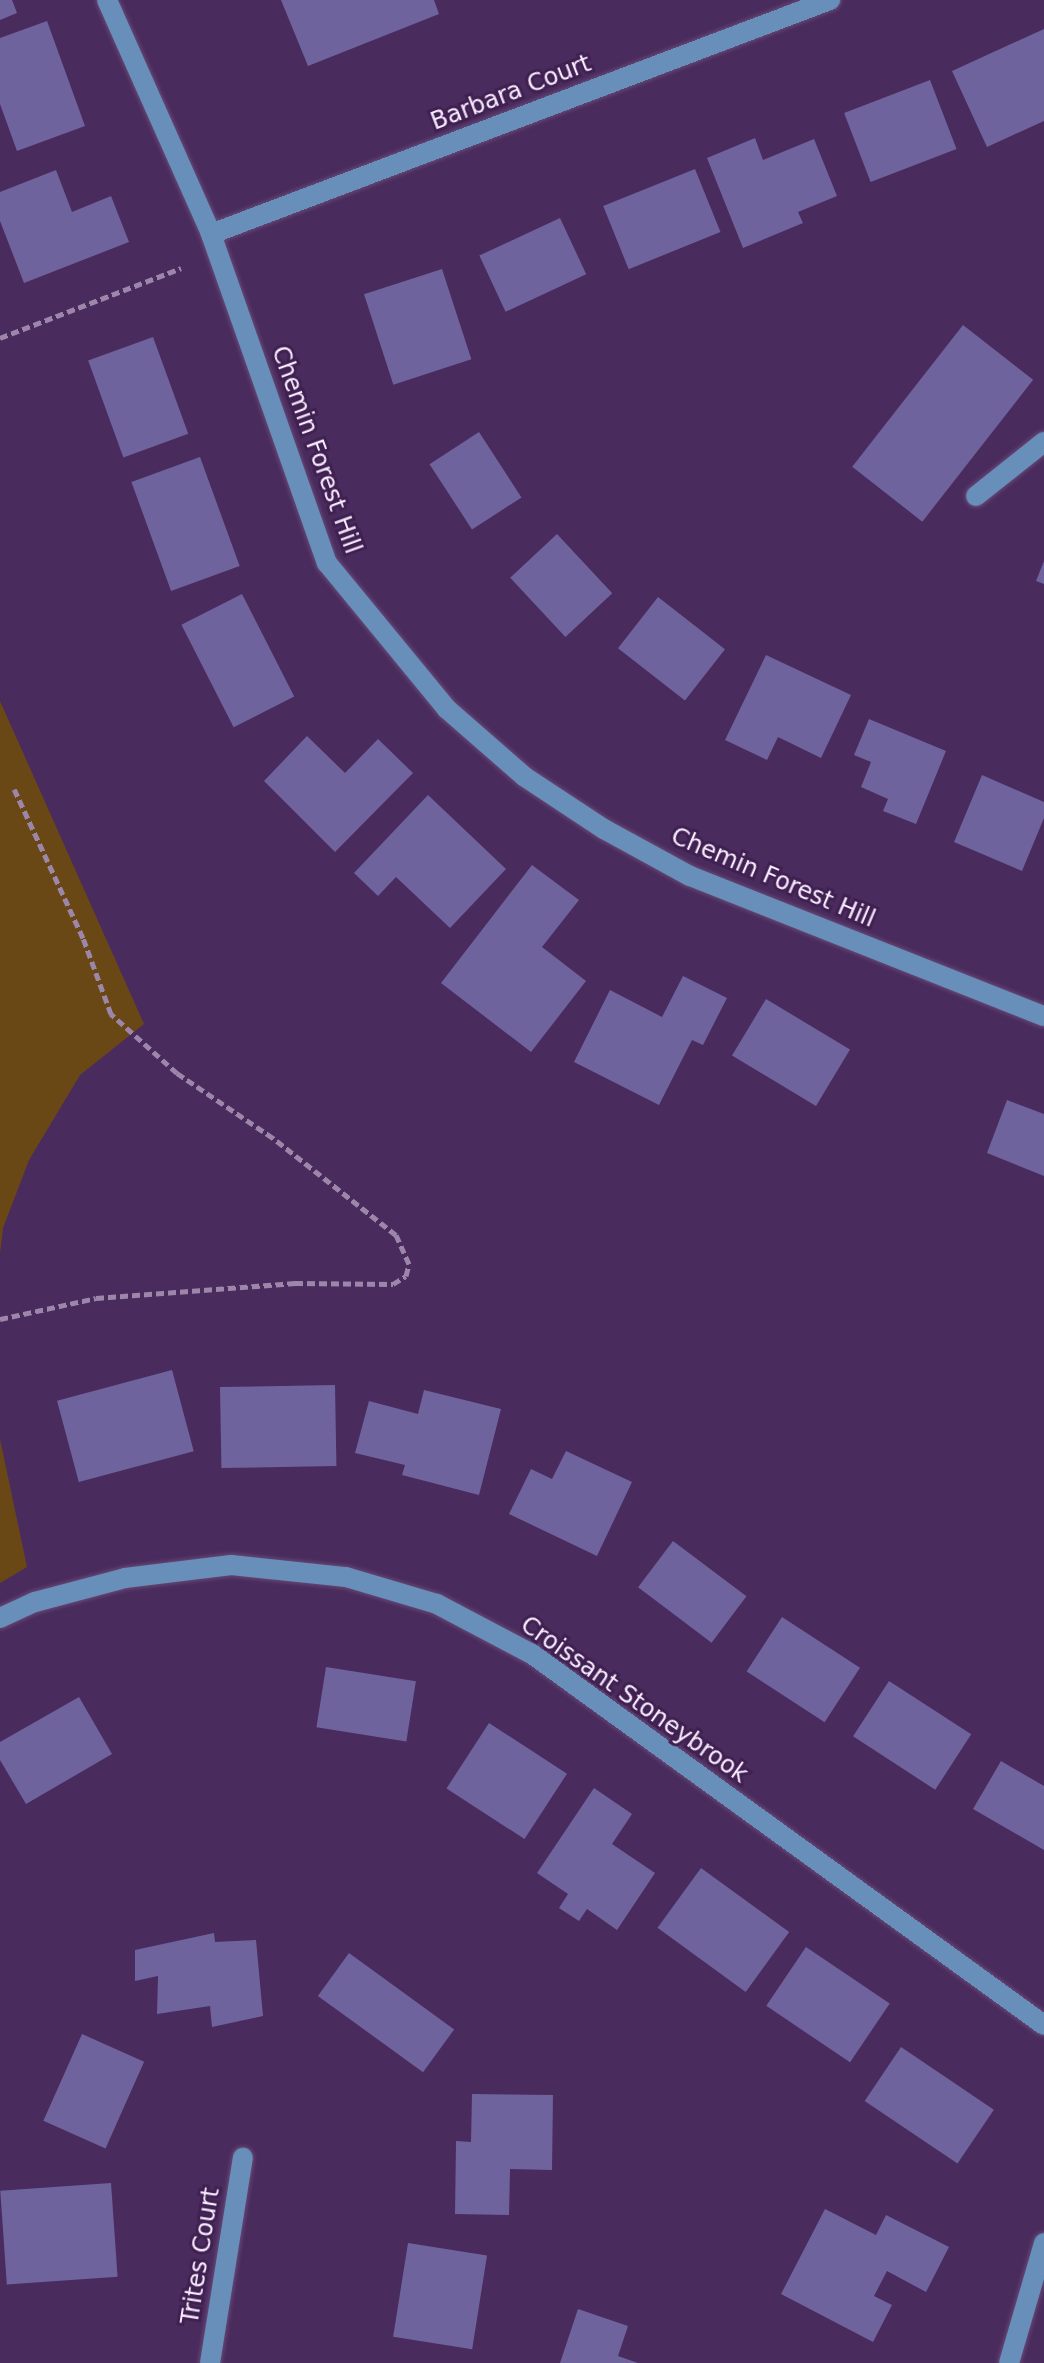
<!DOCTYPE html>
<html>
<head>
<meta charset="utf-8">
<style>
  body { margin:0 }
  #map { position:relative; width:1044px; height:2363px; overflow:hidden; background:#4a2b5d; font-family:"DejaVu Sans",sans-serif }
  div>[style] { position:absolute }
  [style*='--x'] { left:calc(var(--x)*1px); top:calc(var(--y)*1px); width:calc(var(--w)*1px); rotate:calc(var(--a)*1deg) }
  .green>* { inset:0; background:#6a4816 }
  .building>* { inset:0; background:#6f639e; transform-origin:0 0 }
  .path>* { height:5px; margin-top:-2.5px; transform-origin:0; background:repeating-linear-gradient(90deg,#9c86aa 0 8px,transparent 0 12px) }
  .roads { filter:drop-shadow(0 0 2px #664a77) drop-shadow(0 0 2px #664a77) }
  .minor>* { height:20px; margin:-10px; padding:0 10px; transform-origin:10px; border-radius:10px; background:#688fba }
  span { translate:-50% -50%; white-space:nowrap; text-align:center; line-height:1.15; -webkit-text-stroke:6px #402051; paint-order:stroke }
  .street-label { font-size:24px; color:#f7ecff }
</style>
</head>
<body>
<div id="map">
  <div class="green">
    <i style="clip-path:polygon(0 701px,144px 1024px,80px 1075px,29px 1160px,3px 1228px,0 1254px)"></i>
    <i style="clip-path:polygon(0 1439px,27px 1567px,0 1583px)"></i>
  </div>
  <div class="building">
    <i style="clip-path:polygon(0 0,12px 0,17px 13px,0 20px)"></i>
    <i style="clip-path:polygon(281px 0,434px 0,439px 14px,308px 66px)"></i>
    <i style="clip-path:polygon(47px 21px,85px 126px,17px 151px,0 104px,0 38px)"></i>
    <i style="clip-path:polygon(1044px 29px,1044px 121px,987px 147px,952px 71px)"></i>
    <i style="left:930px;top:80px;width:74px;height:92px;rotate:69deg"></i>
    <i style="clip-path:polygon(755px 138px,763px 160px,814px 139px,837px 196px,798px 212px,803px 223px,743px 248px,707px 158px)"></i>
    <i style="left:695px;top:169px;width:68px;height:99px;rotate:68deg"></i>
    <i style="clip-path:polygon(56px 170px,72px 212px,111px 196px,129px 242px,24px 283px,0 221px,0 192px)"></i>
    <i style="left:560px;top:218px;width:62px;height:89px;rotate:65deg"></i>
    <i style="left:442px;top:269px;width:95px;height:82px;rotate:72deg"></i>
    <i style="left:963px;top:325px;width:89px;height:180px;rotate:38deg"></i>
    <i style="left:153px;top:337px;width:103px;height:69px;rotate:70deg"></i>
    <i style="left:479px;top:432px;width:78px;height:59px;rotate:57deg"></i>
    <i style="left:200px;top:457px;width:116px;height:73px;rotate:70deg"></i>
    <i style="left:557px;top:534px;width:81px;height:64px;rotate:47deg"></i>
    <i style="clip-path:polygon(1044px 561px,1044px 584px,1036px 581px)"></i>
    <i style="left:242px;top:594px;width:115px;height:68px;rotate:63deg"></i>
    <i style="left:658px;top:597px;width:85px;height:65px;rotate:38deg"></i>
    <i style="clip-path:polygon(766px 655px,851px 695px,821px 758px,778px 737px,767px 760px,725px 740px)"></i>
    <i style="clip-path:polygon(869px 719px,946px 751px,916px 824px,883px 811px,888px 799px,861px 787px,871px 762px,854px 755px)"></i>
    <i style="clip-path:polygon(307px 736px,345px 773px,378px 739px,413px 773px,335px 852px,264px 781px)"></i>
    <i style="clip-path:polygon(982px 775px,1044px 802px,1044px 818px,1022px 871px,954px 842px)"></i>
    <i style="clip-path:polygon(428px 795px,506px 869px,450px 928px,396px 877px,378px 896px,354px 873px)"></i>
    <i style="clip-path:polygon(532px 865px,579px 900px,542px 947px,586px 981px,531px 1052px,441px 983px)"></i>
    <i style="clip-path:polygon(683px 976px,727px 998px,703px 1045px,692px 1040px,659px 1105px,574px 1062px,610px 990px,662px 1017px)"></i>
    <i style="left:766px;top:999px;width:98px;height:66px;rotate:31deg"></i>
    <i style="clip-path:polygon(1007px 1100px,1044px 1114px,1044px 1176px,987px 1153px)"></i>
    <i style="left:172px;top:1370px;width:84px;height:119px;rotate:75deg"></i>
    <i style="left:335px;top:1385px;width:81px;height:115px;rotate:89deg"></i>
    <i style="clip-path:polygon(424px 1390px,501px 1409px,479px 1495px,402px 1475px,405px 1465px,355px 1453px,369px 1401px,418px 1414px)"></i>
    <i style="clip-path:polygon(566px 1451px,632px 1482px,597px 1556px,509px 1514px,531px 1469px,552px 1479px)"></i>
    <i style="left:673px;top:1541px;width:92px;height:58px;rotate:37deg"></i>
    <i style="left:782px;top:1617px;width:93px;height:65px;rotate:33deg"></i>
    <i style="left:326px;top:1667px;width:91px;height:61px;rotate:9deg"></i>
    <i style="left:889px;top:1681px;width:98px;height:66px;rotate:33deg"></i>
    <i style="clip-path:polygon(79px 1697px,112px 1754px,26px 1804px,0 1760px,0 1742px)"></i>
    <i style="left:489px;top:1723px;width:93px;height:78px;rotate:33deg"></i>
    <i style="clip-path:polygon(1001px 1761px,1044px 1786px,1044px 1850px,973px 1809px)"></i>
    <i style="clip-path:polygon(594px 1788px,632px 1814px,612px 1844px,655px 1873px,617px 1930px,587px 1909px,579px 1921px,559px 1908px,568px 1894px,537px 1873px)"></i>
    <i style="left:701px;top:1868px;width:109px;height:74px;rotate:36deg"></i>
    <i style="clip-path:polygon(214px 1933px,215px 1942px,256px 1940px,263px 2016px,212px 2027px,210px 2006px,157px 2014px,158px 1976px,135px 1981px,135px 1950px)"></i>
    <i style="left:806px;top:1947px;width:101px;height:71px;rotate:34deg"></i>
    <i style="left:349px;top:1953px;width:130px;height:53px;rotate:36deg"></i>
    <i style="left:82px;top:2034px;width:68px;height:95px;rotate:24deg"></i>
    <i style="left:901px;top:2047px;width:112px;height:65px;rotate:34deg"></i>
    <i style="clip-path:polygon(472px 2094px,553px 2095px,552px 2170px,510px 2169px,509px 2215px,455px 2214px,456px 2141px,471px 2142px)"></i>
    <i style="left:111px;top:2183px;width:94px;height:111px;rotate:86deg"></i>
    <i style="clip-path:polygon(825px 2209px,876px 2235px,886px 2215px,949px 2247px,926px 2292px,887px 2271px,874px 2296px,892px 2305px,873px 2342px,781px 2294px)"></i>
    <i style="left:408px;top:2243px;width:80px;height:95px;rotate:9deg"></i>
    <i style="clip-path:polygon(578px 2309px,628px 2326px,618px 2356px,638px 2363px,560px 2363px)"></i>
  </div>
  <div class="path">
    <i style="--x:0;--y:338;--w:194;--a:-21.1"></i>
    <i style="--x:0;--y:1319;--w:98;--a:-12.3"></i>
    <i style="--x:96;--y:1298;--w:200;--a:-4.3"></i>
    <i style="--x:295;--y:1283;--w:98;--a:0.6"></i>
    <i style="--x:393;--y:1284;--w:15;--a:-32"></i>
    <i style="--x:406;--y:1276;--w:12;--a:-76"></i>
    <i style="--x:409;--y:1264;--w:32;--a:-114"></i>
    <i style="--x:396;--y:1235;--w:157;--a:-141.7"></i>
    <i style="--x:273;--y:1138;--w:116;--a:-145.9"></i>
    <i style="--x:177;--y:1073;--w:89;--a:-138.2"></i>
    <i style="--x:111;--y:1014;--w:81;--a:-110.2"></i>
    <i style="--x:83;--y:938;--w:164;--a:-114.8"></i>
  </div>
  <div class="roads">
    <div class="minor">
      <i style="--x:107;--y:0;--w:256;--a:66"></i>
      <i style="--x:211;--y:234;--w:349;--a:70.6"></i>
      <i style="--x:327;--y:563;--w:189;--a:50.6"></i>
      <i style="--x:447;--y:709;--w:103;--a:41.1"></i>
      <i style="--x:525;--y:777;--w:95;--a:33.4"></i>
      <i style="--x:604;--y:829;--w:98;--a:28.7"></i>
      <i style="--x:690;--y:876;--w:381;--a:21.6"></i>
      <i style="--x:211;--y:234;--w:662;--a:-20.71"></i>
      <i style="--x:976;--y:496;--w:87;--a:-38.5"></i>
      <i style="--x:0;--y:1618;--w:38;--a:-25"></i>
      <i style="--x:35;--y:1602;--w:93;--a:-14.9"></i>
      <i style="--x:125;--y:1578;--w:107;--a:-7"></i>
      <i style="--x:231;--y:1565;--w:116;--a:6"></i>
      <i style="--x:346;--y:1577;--w:95;--a:16.5"></i>
      <i style="--x:437;--y:1604;--w:107;--a:27.8"></i>
      <i style="--x:532;--y:1654;--w:632;--a:35.93"></i>
      <i style="--x:210;--y:2363;--w:208;--a:-80.9"></i>
      <i style="--x:1009;--y:2363;--w:125;--a:-73.7"></i>
    </div>
  </div>
  <div class="street-label">
    <span style="left:511px;top:93px;rotate:-21deg">Barbara Court</span>
    <span style="left:316px;top:450px;rotate:70deg">Chemin Forest Hill</span>
    <span style="left:773px;top:878px;rotate:23deg">Chemin Forest Hill</span>
    <span style="left:634px;top:1700px;rotate:35deg">Croissant Stoneybrook</span>
    <span style="left:201px;top:2256px;rotate:-81deg">Trites Court</span>
  </div>
</div>
</body>
</html>
